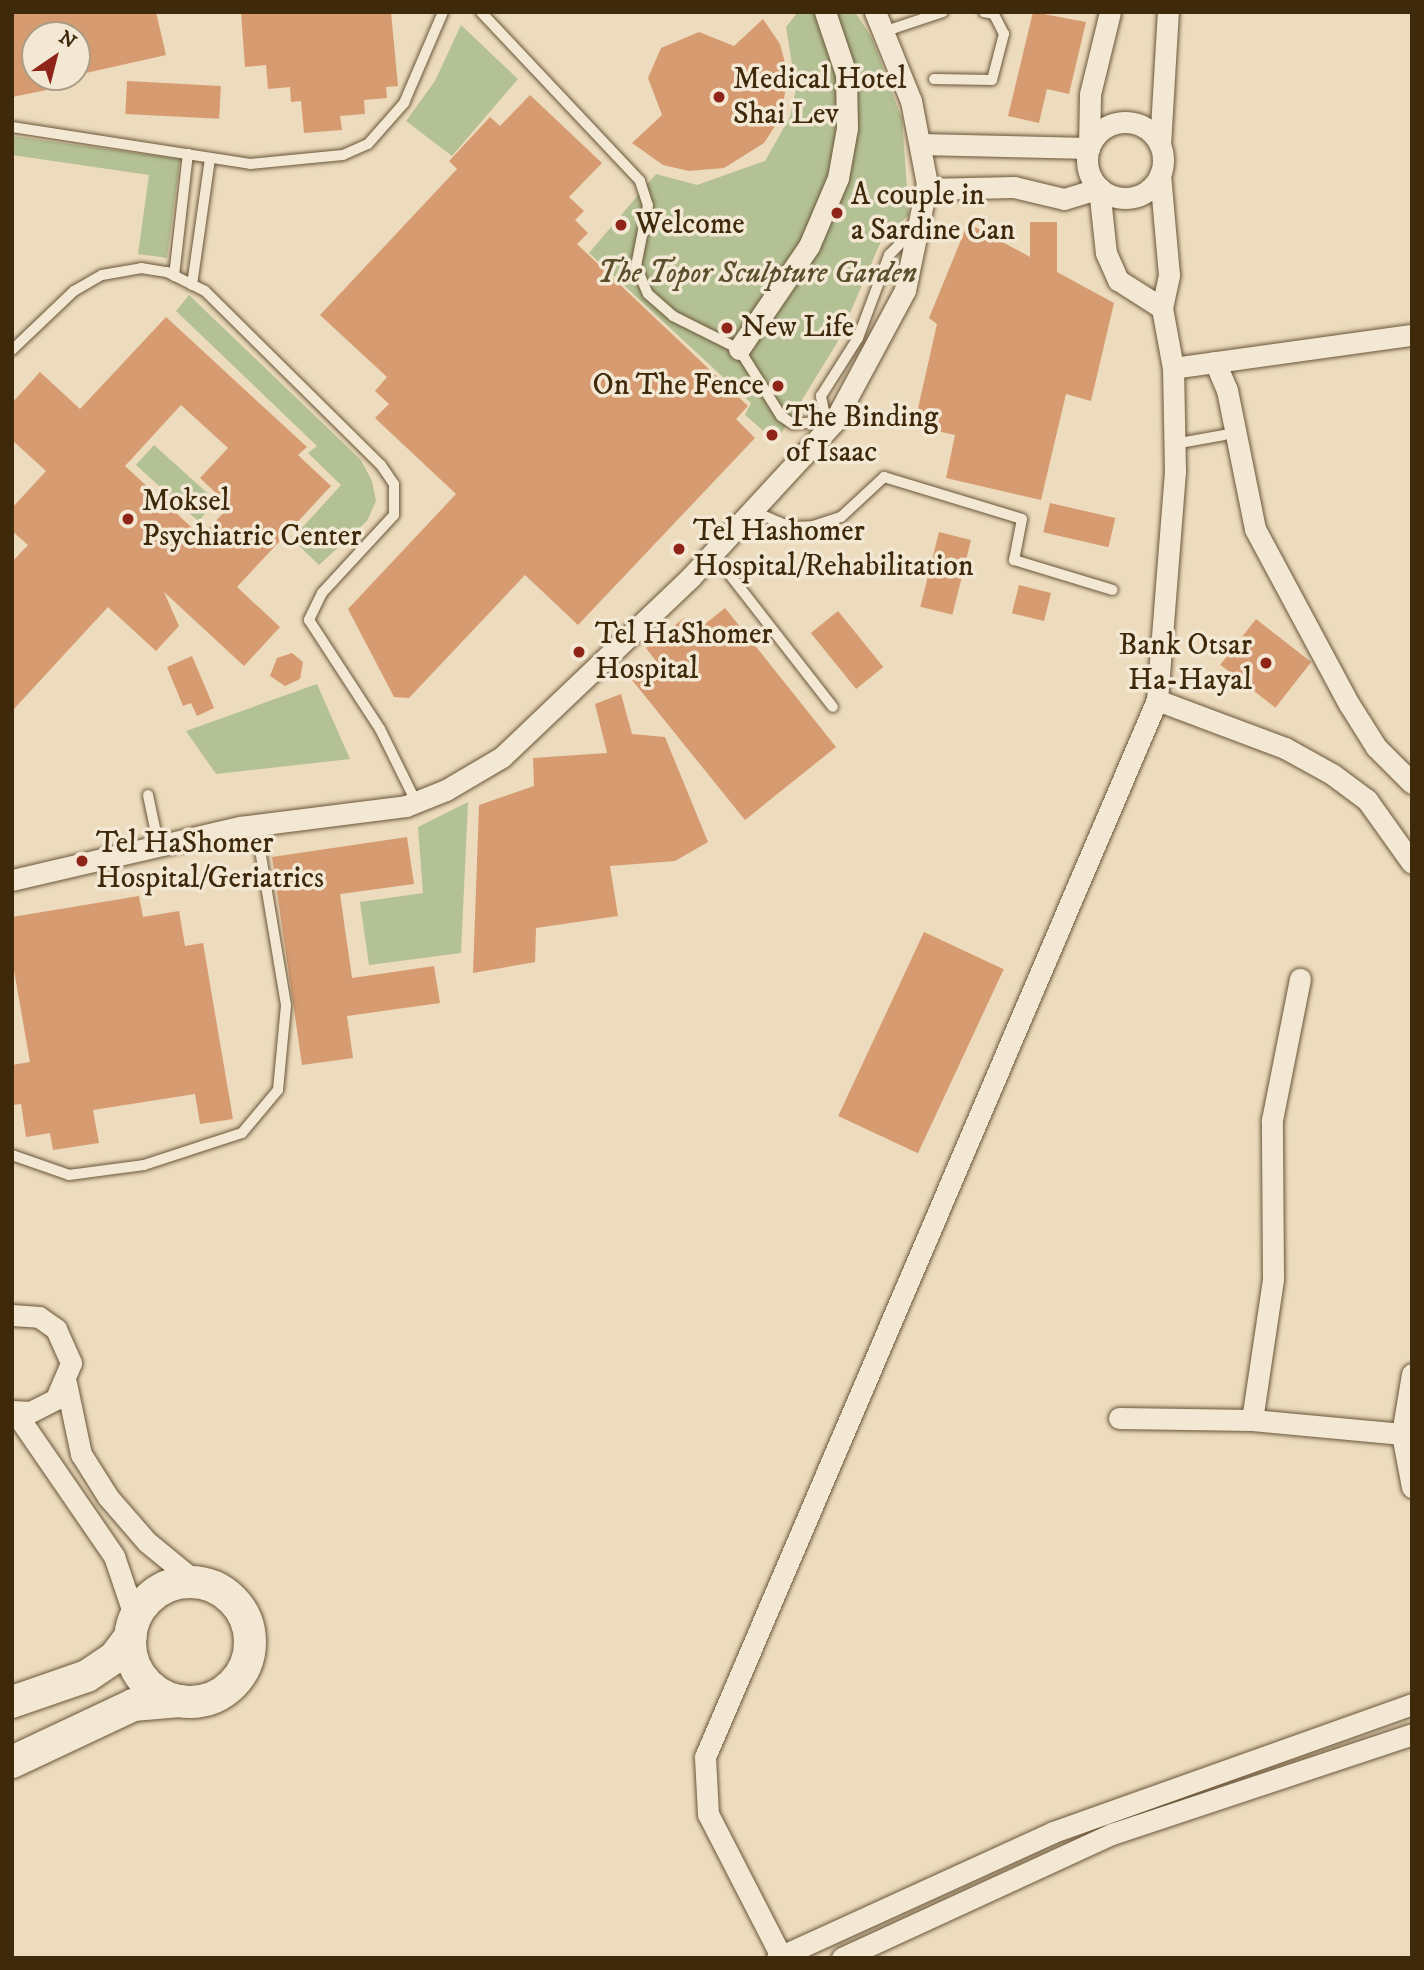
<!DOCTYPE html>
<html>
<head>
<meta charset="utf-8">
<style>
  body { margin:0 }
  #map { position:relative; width:1424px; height:1970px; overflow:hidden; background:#ecdbbd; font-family:"IM FELL DW Pica",serif }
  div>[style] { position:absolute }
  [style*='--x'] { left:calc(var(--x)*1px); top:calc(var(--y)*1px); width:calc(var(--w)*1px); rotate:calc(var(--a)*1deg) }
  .green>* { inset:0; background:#b4c194; transform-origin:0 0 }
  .building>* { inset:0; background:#d79b71; transform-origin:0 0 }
  .roads { filter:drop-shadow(0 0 2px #6a5638) drop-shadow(0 0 2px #6a5638) }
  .lane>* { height:10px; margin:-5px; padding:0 5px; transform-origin:5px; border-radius:5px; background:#f3e8d4 }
  .street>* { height:21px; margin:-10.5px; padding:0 10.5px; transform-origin:10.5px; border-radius:10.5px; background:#f3e8d4 }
  .street>.ring { margin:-10.5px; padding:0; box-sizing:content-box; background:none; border:21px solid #f3e8d4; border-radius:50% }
  .secondary>* { height:32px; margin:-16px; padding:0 16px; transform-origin:16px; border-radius:16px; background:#f3e8d4 }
  .secondary>.ring { margin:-16px; padding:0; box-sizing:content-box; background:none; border:32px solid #f3e8d4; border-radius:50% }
  .dots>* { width:19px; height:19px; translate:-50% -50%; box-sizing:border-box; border:4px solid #f3e8d4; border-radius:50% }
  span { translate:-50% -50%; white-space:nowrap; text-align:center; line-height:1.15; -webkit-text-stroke:7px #f3e8d4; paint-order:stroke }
  .poi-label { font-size:30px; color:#3e290b }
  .left { translate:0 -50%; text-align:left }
  .right { translate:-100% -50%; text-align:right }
  .park-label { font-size:30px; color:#5c4f2d; font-style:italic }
  .frame { position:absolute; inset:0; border:14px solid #3e290b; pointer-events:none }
  .north { position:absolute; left:21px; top:21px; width:70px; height:70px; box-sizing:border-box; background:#f3e8d4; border:2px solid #ab9c84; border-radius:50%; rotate:35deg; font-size:19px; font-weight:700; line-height:28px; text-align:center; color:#3e290b }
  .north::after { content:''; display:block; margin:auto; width:24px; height:32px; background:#8f2418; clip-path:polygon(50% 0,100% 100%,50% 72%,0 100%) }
</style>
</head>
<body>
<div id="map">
  <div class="green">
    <i style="clip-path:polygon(798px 12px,855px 12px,872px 38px,902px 119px,909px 215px,882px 239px,837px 343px,776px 442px,745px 415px,751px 403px,589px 253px,656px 174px,697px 185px,765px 161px,790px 117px,796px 89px,786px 27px)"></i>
    <i style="clip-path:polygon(461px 25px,518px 79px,452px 156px,406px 121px,435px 81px)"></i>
    <i style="clip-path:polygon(12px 136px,180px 159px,167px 258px,138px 254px,149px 175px,12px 155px)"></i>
    <i style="clip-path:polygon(189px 295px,361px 460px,372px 481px,376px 501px,367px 521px,319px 565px,292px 539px,341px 485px,308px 453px,317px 446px,176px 311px)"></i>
    <i style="left:154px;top:445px;width:84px;height:27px;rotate:42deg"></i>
    <i style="clip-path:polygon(317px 684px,350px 759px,216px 774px,186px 731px)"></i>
    <i style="clip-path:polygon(468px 802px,461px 953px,369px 965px,360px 902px,423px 893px,418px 827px)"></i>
  </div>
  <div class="building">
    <i style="clip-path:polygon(12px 12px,156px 12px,166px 55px,77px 75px,77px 35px,35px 35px,35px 77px,71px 77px,72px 85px,12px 97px)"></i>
    <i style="clip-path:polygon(241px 12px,391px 12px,398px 86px,386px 87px,387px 98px,364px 100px,365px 114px,340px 116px,342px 130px,304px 133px,301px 101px,291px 102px,290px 87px,268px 89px,266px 65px,245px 67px)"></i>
    <i style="clip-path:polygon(1033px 12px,1086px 22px,1069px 94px,1047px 89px,1039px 123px,1008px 116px)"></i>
    <i style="clip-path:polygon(763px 19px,780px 44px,788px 74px,781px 117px,764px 143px,724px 168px,689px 171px,663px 165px,632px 143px,662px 115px,648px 78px,661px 48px,699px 32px,734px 46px)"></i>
    <i style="left:127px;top:81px;width:94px;height:33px;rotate:3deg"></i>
    <i style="clip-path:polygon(530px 95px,602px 163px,569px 197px,584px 211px,575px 220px,588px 233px,577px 244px,748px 406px,736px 419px,755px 438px,578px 625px,525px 575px,409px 698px,394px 697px,348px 609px,456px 494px,375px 418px,389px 404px,375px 391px,387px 377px,320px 315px,457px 169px,449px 161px,490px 117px,500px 126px)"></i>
    <i style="clip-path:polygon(1030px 222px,1057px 222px,1057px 272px,1114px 303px,1091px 401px,1066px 394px,1041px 500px,946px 478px,955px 435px,914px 426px,937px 324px,929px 318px,968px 223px,1030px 257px)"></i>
    <i style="clip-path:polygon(evenodd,166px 317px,307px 447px,298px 455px,331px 486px,237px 587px,280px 627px,244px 666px,164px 592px,179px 626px,156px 651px,108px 607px,12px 711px,12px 562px,28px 545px,12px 531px,12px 508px,46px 471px,12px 440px,12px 403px,40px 372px,80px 409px,166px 317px,181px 405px,228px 448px,200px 478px,230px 506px,201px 536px,125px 466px,181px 405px)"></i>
    <i style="left:1050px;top:503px;width:67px;height:30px;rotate:13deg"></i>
    <i style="left:939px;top:532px;width:33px;height:77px;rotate:14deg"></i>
    <i style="left:1019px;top:585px;width:33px;height:29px;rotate:14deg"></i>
    <i style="clip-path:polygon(725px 608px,836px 747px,745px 820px,632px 680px,656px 661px,646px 648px,684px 618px,695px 632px)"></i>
    <i style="left:838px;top:611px;width:72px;height:35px;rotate:51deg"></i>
    <i style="left:1256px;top:619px;width:70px;height:58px;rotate:38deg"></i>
    <i style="clip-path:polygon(292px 653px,303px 662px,300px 679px,285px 686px,270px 676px,277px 658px)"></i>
    <i style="clip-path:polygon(192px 656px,214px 708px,197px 716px,191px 703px,183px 706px,167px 667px)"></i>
    <i style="clip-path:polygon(621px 694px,632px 734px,665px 737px,708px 842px,675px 861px,610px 866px,618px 916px,536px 928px,535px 962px,473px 973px,479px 805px,534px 786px,533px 758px,607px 753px,595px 704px)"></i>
    <i style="clip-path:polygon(407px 837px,414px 884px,340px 894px,352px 978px,434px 966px,440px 1003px,347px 1016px,353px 1058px,302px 1065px,272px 857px)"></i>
    <i style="clip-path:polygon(139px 896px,143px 917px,179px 911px,185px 946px,203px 943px,233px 1119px,200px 1124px,195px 1094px,93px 1110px,99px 1143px,53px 1150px,50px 1133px,26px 1137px,21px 1104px,12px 1105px,12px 1065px,30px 1062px,12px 959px,12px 917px)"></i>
    <i style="left:924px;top:932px;width:88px;height:203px;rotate:25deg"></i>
  </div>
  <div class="roads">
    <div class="lane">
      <i style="--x:481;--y:12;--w:232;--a:46.7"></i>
      <i style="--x:640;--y:181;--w:25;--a:72"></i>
      <i style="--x:648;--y:205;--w:62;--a:101.1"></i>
      <i style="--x:636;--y:266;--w:30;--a:67"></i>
      <i style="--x:648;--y:294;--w:33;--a:41"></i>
      <i style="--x:673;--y:316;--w:74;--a:26.6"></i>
      <i style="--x:739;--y:349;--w:79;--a:57.9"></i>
      <i style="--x:781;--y:416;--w:14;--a:34"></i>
      <i style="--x:793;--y:424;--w:32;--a:-5"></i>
      <i style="--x:886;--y:31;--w:60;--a:-18.4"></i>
      <i style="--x:934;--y:79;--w:58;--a:1"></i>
      <i style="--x:992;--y:80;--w:48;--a:-75.4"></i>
      <i style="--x:1004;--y:34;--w:22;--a:-117"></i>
      <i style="--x:994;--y:14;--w:10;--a:-169"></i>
      <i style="--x:12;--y:127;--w:241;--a:8.8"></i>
      <i style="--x:250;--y:164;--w:93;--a:-5.5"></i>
      <i style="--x:343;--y:155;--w:27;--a:-24"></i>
      <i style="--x:368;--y:144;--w:55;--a:-48.7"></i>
      <i style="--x:404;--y:103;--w:99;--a:-66.8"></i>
      <i style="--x:174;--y:276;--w:123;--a:-83.5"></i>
      <i style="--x:192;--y:285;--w:128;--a:-81.9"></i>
      <i style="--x:12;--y:350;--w:86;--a:-43.6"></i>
      <i style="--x:74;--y:291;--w:32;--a:-30"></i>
      <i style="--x:102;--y:275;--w:40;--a:-10"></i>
      <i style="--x:141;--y:268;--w:26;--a:9"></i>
      <i style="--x:167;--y:272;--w:42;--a:26.6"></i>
      <i style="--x:205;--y:291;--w:247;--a:44.7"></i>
      <i style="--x:381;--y:465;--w:23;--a:56"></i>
      <i style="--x:394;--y:484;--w:31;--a:90"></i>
      <i style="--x:394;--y:515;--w:106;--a:132.7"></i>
      <i style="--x:322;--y:593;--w:30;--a:116"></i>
      <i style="--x:309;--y:620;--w:130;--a:56.9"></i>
      <i style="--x:380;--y:729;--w:81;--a:63.7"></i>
      <i style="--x:827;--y:425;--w:30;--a:-102"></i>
      <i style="--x:821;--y:396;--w:69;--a:-57.5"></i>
      <i style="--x:858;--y:338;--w:89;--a:-69.5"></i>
      <i style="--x:889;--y:255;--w:35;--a:-45"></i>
      <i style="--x:1174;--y:444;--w:51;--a:-10.2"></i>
      <i style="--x:753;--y:511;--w:40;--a:23.4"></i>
      <i style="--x:790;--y:527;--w:23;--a:-2"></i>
      <i style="--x:813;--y:526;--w:29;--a:-18"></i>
      <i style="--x:841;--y:517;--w:59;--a:-42.9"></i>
      <i style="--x:884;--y:477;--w:144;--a:16.9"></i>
      <i style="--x:1022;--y:519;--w:42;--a:101"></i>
      <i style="--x:1014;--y:560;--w:103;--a:16.9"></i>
      <i style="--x:713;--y:553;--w:195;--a:52.1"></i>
      <i style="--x:148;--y:795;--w:53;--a:78.1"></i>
      <i style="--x:12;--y:1155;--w:60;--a:19.3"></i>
      <i style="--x:69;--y:1175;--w:76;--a:-7.6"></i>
      <i style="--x:144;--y:1165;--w:103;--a:-18.1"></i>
      <i style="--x:242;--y:1133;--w:56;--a:-50.1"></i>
      <i style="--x:278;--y:1090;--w:85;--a:-84.6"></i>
      <i style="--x:286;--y:1005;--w:182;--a:-99.5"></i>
    </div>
    <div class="street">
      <i class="ring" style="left:1087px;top:122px;width:55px;height:55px"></i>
      <i style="--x:921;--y:144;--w:168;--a:1.4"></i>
      <i style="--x:1089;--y:148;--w:54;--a:-88.9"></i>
      <i style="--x:1090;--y:94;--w:84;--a:-76.3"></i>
      <i style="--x:1160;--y:145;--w:133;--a:-86.6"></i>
      <i style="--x:927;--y:189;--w:87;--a:-1.3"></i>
      <i style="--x:1014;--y:187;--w:51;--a:13.5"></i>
      <i style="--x:1064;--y:199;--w:37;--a:-17"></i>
      <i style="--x:1099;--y:188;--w:65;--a:83.9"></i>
      <i style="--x:1106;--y:253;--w:30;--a:66"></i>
      <i style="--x:1118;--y:280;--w:52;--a:32.5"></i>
      <i style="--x:739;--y:349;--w:125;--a:-55.8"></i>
      <i style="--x:809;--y:246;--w:74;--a:-66.9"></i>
      <i style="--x:838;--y:178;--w:51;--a:-79.8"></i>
      <i style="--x:847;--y:128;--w:54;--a:-91.1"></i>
      <i style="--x:846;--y:74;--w:65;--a:-108.7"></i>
      <i style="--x:1215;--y:362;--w:30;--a:67"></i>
      <i style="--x:1227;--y:390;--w:142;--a:78.6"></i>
      <i style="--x:1255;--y:529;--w:199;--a:61.8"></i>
      <i style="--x:1349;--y:704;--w:51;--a:57.9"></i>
      <i style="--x:1376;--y:747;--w:51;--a:45"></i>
      <i style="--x:1173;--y:368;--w:241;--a:-7.9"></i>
      <i style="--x:1157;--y:700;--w:137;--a:20.6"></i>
      <i style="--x:1285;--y:748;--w:54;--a:29"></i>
      <i style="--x:1332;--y:774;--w:44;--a:36.6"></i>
      <i style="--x:1367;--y:800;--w:77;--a:54.5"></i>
      <i style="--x:12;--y:880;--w:234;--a:-13.1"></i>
      <i style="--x:240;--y:827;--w:167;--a:-7.2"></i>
      <i style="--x:406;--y:806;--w:43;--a:-21.8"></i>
      <i style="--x:446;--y:790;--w:65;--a:-30.5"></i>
      <i style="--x:502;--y:757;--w:260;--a:-43.6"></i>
      <i style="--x:690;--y:578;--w:212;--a:-47.3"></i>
      <i style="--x:834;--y:422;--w:150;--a:-61.7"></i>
      <i style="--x:905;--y:290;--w:108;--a:-78.3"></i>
      <i style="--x:927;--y:184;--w:85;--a:-100.9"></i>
      <i style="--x:911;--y:101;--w:96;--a:-112"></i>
      <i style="--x:12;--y:1315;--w:27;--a:4"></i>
      <i style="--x:39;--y:1317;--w:21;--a:35"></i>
      <i style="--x:56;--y:1329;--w:37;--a:66"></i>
      <i style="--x:71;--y:1363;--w:39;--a:113"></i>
      <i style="--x:56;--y:1399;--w:29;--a:153"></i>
      <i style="--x:30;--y:1412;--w:18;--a:-177"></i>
      <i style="--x:1412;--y:1374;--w:61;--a:99.5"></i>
      <i style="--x:1402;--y:1434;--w:54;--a:79.3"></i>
      <i style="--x:66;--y:1383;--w:73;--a:78.1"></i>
      <i style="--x:81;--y:1454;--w:51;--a:57.9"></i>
      <i style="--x:108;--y:1497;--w:60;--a:49.1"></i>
      <i style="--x:147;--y:1542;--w:63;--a:39.2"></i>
      <i style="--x:15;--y:1412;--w:175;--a:55.5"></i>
      <i style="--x:114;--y:1556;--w:65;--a:71.3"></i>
      <i style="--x:1119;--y:1418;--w:133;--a:0.9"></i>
      <i style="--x:1252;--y:1420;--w:151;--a:5.3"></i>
      <i style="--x:1252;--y:1420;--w:143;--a:-81.5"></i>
      <i style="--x:1273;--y:1279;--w:159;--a:-90.4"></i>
      <i style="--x:1272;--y:1120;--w:144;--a:-78.8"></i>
      <i style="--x:777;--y:1958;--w:303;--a:-24.5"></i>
      <i style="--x:1053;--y:1832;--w:381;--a:-19.6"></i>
      <i style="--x:782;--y:1958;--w:162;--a:-117.2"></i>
      <i style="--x:708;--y:1814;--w:57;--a:-93"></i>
      <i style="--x:705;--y:1757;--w:1150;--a:-66.85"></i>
      <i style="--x:1157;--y:700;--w:230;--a:-85.5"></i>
      <i style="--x:1175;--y:471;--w:103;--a:-91.1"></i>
      <i style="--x:1173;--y:368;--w:61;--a:-100.4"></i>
      <i style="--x:1162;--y:308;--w:34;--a:-78"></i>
      <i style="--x:1169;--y:275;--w:101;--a:-95.1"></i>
      <i style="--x:842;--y:1958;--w:297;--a:-24.7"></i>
      <i style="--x:1112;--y:1834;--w:316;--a:-18.4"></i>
    </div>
    <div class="secondary">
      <i class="ring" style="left:130px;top:1582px;width:88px;height:88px"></i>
      <i style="--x:12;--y:1702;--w:79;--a:-19.1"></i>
      <i style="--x:87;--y:1676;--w:34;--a:-34"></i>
      <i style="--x:115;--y:1657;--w:26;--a:-53"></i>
      <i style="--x:12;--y:1762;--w:134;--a:-25.2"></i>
      <i style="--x:133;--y:1705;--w:47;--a:-4.9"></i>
    </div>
  </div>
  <div class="dots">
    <i style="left:719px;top:97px;background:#8f2418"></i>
    <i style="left:837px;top:213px;background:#8f2418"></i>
    <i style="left:621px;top:225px;background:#8f2418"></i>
    <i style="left:727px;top:328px;background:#8f2418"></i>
    <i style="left:778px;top:386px;background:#8f2418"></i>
    <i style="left:772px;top:435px;background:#8f2418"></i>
    <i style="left:128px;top:519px;background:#8f2418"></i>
    <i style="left:679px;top:549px;background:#8f2418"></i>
    <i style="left:579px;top:652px;background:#8f2418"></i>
    <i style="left:1266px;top:663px;background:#8f2418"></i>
    <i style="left:82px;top:861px;background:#8f2418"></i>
  </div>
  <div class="poi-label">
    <span class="left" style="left:733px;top:97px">Medical Hotel<br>Shai Lev</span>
    <span class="left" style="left:851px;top:213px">A couple in<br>a Sardine Can</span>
    <span class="left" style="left:635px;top:225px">Welcome</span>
    <span class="left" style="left:741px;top:328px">New Life</span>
    <span class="right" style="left:764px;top:386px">On The Fence</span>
    <span class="left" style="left:786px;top:435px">The Binding<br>of Isaac</span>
    <span class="left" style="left:142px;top:519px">Moksel<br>Psychiatric Center</span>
    <span class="left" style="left:693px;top:549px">Tel Hashomer<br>Hospital/Rehabilitation</span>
    <span class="left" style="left:595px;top:652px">Tel HaShomer<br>Hospital</span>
    <span class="right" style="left:1252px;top:663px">Bank Otsar<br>Ha-Hayal</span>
    <span class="left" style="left:96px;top:861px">Tel HaShomer<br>Hospital/Geriatrics</span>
  </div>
  <div class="park-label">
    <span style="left:757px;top:274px">The Topor Sculpture Garden</span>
  </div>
  <div class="frame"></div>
  <div class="north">N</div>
</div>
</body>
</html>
